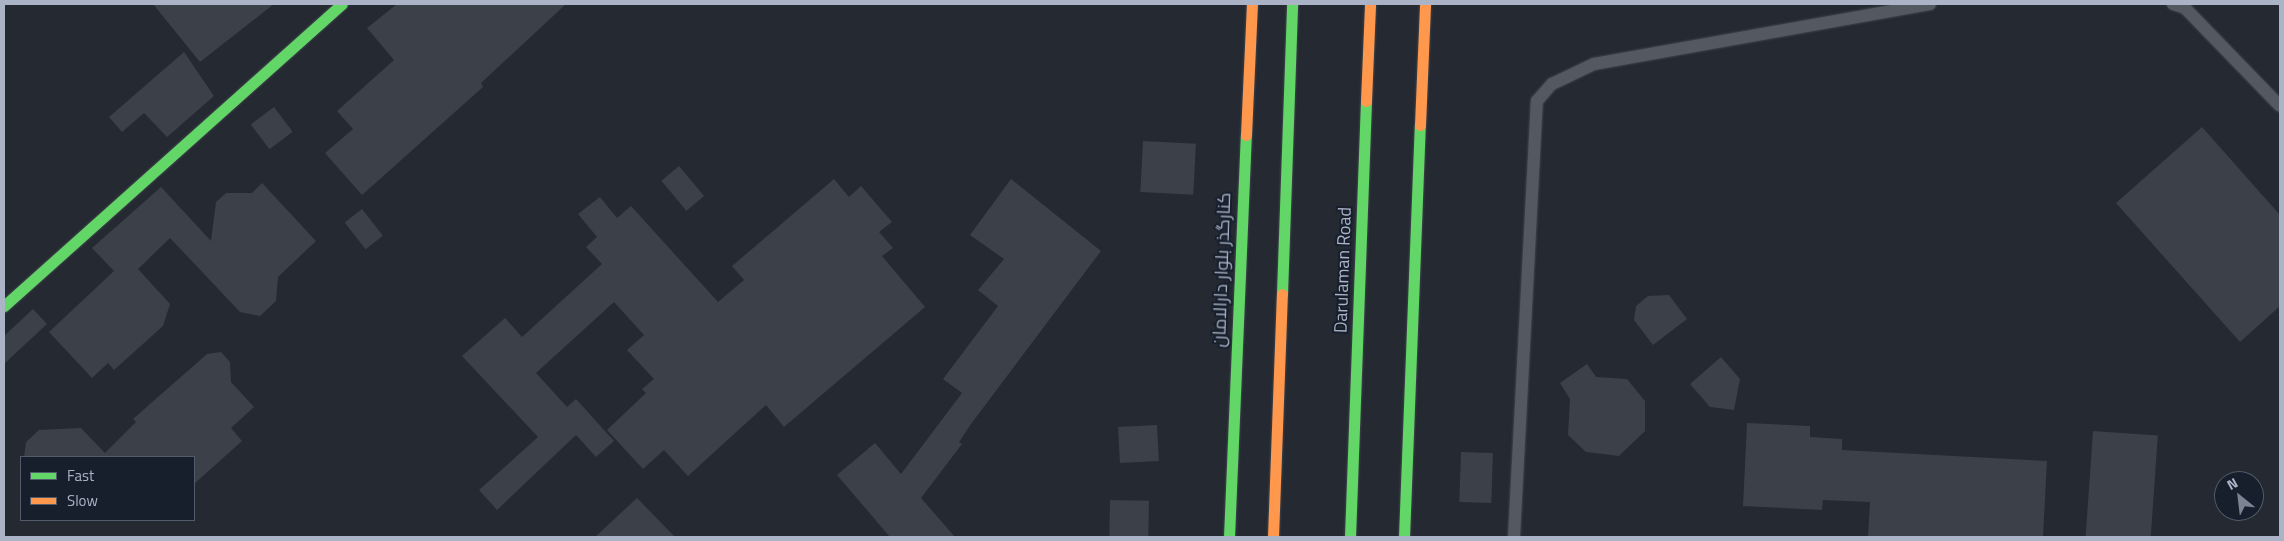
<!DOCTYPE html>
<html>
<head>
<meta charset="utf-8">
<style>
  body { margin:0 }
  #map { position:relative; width:2284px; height:541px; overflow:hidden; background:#242932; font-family:"Titillium Web",Cairo,sans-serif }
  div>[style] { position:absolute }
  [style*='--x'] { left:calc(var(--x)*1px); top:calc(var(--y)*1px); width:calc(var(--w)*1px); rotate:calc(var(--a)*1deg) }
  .building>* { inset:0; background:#3b4049; transform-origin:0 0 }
  .roads { filter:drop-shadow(0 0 1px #40444b) drop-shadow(0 0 1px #40444b) }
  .lane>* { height:12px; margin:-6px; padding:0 6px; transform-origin:6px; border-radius:6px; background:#535861 }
  .fast>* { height:11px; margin:-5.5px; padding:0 5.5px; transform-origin:5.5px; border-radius:5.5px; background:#63d668 }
  .slow>* { height:11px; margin:-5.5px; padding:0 5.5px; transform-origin:5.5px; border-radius:5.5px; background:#ff974d }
  span { translate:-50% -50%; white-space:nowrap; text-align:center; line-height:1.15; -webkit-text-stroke:4px #171f2d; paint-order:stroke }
  .street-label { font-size:18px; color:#abb4c6 }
  .frame { position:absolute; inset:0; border:5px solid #abb4c6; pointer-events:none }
  .legend { position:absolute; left:20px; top:456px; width:175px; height:65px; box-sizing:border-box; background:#171f2d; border:1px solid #525b6a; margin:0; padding:6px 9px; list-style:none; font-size:15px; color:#abb4c6 }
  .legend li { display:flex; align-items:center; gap:10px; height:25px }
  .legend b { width:25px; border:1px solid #525b6a }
  .north { position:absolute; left:2214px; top:471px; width:50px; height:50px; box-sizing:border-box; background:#171f2d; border:1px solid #525b6a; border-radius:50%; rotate:331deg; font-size:14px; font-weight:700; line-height:20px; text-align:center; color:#abb4c6 }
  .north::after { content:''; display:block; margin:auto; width:18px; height:22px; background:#7c8392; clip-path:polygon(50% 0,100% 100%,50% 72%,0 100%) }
</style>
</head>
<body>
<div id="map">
  <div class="building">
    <i style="clip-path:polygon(153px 4px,274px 4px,200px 62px)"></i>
    <i style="clip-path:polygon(397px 4px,566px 4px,481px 83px,483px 87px,362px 195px,325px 153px,353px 129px,337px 111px,394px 60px,367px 28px)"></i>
    <i style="clip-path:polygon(184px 52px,214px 96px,167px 137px,144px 113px,122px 132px,109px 117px)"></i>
    <i style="left:274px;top:107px;width:31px;height:29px;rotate:53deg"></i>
    <i style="clip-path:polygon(2202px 127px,2280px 215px,2280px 306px,2240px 342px,2116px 203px)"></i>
    <i style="left:1143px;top:141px;width:53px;height:51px;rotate:3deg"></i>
    <i style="left:679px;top:166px;width:39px;height:23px;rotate:50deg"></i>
    <i style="clip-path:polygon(834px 179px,849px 197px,861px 186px,892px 222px,879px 232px,893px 248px,882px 256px,925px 307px,784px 427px,766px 405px,688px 476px,664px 450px,643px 469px,607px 430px,646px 393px,642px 389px,654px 379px,627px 350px,644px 335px,614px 302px,536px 373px,567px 407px,576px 399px,614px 441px,596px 457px,576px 435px,497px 510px,479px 490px,538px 437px,462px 356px,505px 318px,522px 337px,602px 264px,586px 247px,597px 237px,578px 214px,600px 197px,617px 218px,631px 206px,718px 302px,744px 280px,732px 266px)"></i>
    <i style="clip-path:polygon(1011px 179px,1101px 251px,971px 424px,959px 442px,962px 444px,921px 498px,955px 537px,890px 537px,837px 475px,875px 443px,901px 474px,962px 393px,943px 379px,998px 306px,978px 290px,1004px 259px,970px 235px)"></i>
    <i style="clip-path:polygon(262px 183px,316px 241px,278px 277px,276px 301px,260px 316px,240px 312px,170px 238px,138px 269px,170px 304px,163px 326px,114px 370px,108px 363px,92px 378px,49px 332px,114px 271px,92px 248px,161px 187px,211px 241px,216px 202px,226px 193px,252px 193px)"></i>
    <i style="left:362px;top:209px;width:34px;height:22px;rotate:52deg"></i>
    <i style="clip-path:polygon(1669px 295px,1687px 319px,1653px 345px,1634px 320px,1636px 306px,1648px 296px)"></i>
    <i style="clip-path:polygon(33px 309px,47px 324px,4px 364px,4px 336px)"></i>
    <i style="clip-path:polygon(221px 352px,230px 362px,231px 382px,254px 407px,231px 428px,242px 441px,194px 484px,194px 457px,24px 457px,26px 442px,39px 430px,81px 428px,105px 453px,136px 422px,133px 419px,207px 354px)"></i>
    <i style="clip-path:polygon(1721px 357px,1740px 379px,1734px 410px,1710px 407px,1690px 384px)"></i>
    <i style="clip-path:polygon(1587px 364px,1596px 377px,1627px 379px,1645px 401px,1645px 431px,1619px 456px,1586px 452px,1568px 435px,1570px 399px,1560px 383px)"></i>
    <i style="clip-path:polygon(1747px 423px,1810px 426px,1810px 437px,1842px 439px,1842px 450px,2047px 461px,2043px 537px,1868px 537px,1870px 502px,1823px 500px,1822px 510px,1743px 506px)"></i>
    <i style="left:1157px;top:425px;width:36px;height:39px;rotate:87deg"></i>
    <i style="left:2093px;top:431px;width:65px;height:106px;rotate:4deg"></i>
    <i style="left:1461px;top:452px;width:32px;height:50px;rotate:2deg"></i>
    <i style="clip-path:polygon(637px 498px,675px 537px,595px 537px)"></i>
    <i style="left:1110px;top:500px;width:39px;height:37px;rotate:1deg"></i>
  </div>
  <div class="roads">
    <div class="lane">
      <i style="--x:2173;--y:4;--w:13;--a:18"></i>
      <i style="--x:2185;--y:8;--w:136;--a:45.9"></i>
      <i style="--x:1514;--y:537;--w:437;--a:-87"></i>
      <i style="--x:1537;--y:101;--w:23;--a:-49"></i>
      <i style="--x:1552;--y:84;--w:47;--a:-25.5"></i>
      <i style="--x:1594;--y:64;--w:341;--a:-10.1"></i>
    </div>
    <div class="fast">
      <i style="--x:1282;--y:294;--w:290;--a:-88"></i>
      <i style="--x:4;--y:306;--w:453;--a:-41.8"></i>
      <i style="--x:1229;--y:537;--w:402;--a:-87.6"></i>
      <i style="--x:1350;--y:537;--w:436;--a:-87.9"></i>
      <i style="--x:1404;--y:537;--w:412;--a:-87.8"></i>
    </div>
    <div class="slow">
      <i style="--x:1366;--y:101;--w:97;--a:-87.6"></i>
      <i style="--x:1420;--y:125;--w:121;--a:-87.6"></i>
      <i style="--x:1246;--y:135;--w:131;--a:-87.4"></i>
      <i style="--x:1273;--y:537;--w:243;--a:-87.9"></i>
    </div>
  </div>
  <div class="street-label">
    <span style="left:1222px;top:270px;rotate:-88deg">کنارگذر بلوار دارالامان</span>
    <span style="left:1343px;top:270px;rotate:-88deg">Darulaman Road</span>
  </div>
  <div class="frame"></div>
  <ul class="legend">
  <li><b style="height:6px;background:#63d668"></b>Fast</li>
  <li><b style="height:6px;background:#ff974d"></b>Slow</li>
  </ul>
  <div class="north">N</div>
</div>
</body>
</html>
